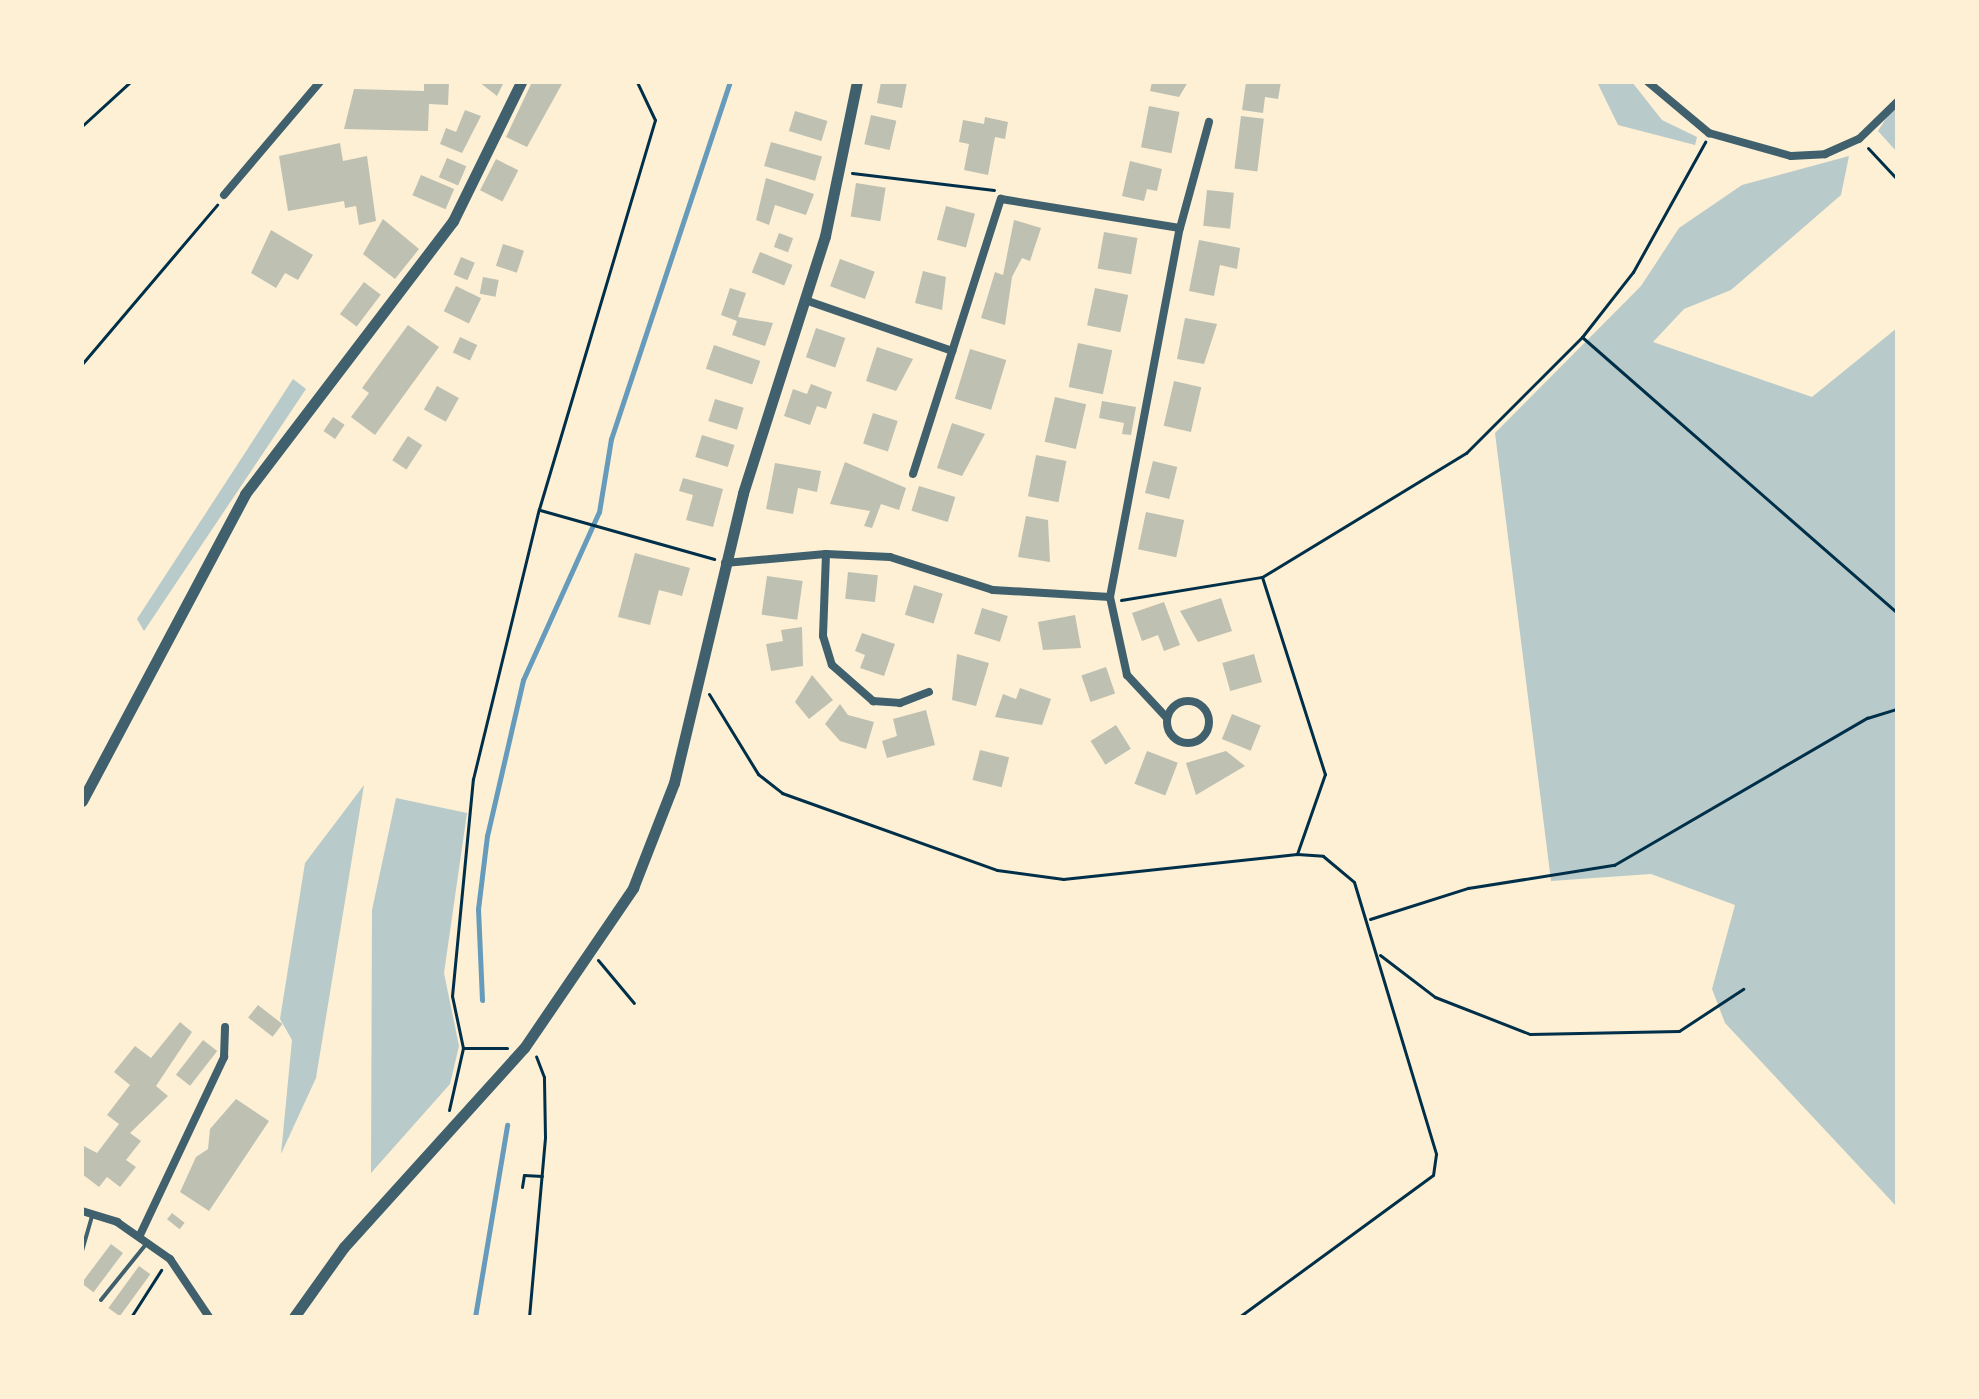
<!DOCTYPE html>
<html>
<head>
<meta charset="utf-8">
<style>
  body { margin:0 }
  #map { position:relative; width:1979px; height:1399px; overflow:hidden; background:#fdf0d5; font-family:"Noto Serif",serif }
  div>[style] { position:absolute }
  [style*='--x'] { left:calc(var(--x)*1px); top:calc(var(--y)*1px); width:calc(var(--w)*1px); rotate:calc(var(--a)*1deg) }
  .green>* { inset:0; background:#b9caca }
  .stream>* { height:5px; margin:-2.5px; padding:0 2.5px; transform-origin:2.5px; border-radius:2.5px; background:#669bbc }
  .building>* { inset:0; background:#bec0b2; transform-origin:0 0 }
  .path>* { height:3px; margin:-1.5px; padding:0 1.5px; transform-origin:1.5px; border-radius:1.5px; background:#003049 }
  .service>* { height:4px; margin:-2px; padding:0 2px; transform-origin:2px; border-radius:2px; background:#3f606c }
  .minor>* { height:8px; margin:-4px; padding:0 4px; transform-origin:4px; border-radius:4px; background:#3f606c }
  .minor>.ring { margin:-4px; padding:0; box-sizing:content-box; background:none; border:8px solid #3f606c; border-radius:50% }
  .tertiary>* { height:11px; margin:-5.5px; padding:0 5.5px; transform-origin:5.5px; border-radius:5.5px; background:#3f606c }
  span { translate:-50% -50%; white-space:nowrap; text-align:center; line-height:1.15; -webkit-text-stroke:6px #fdf0d5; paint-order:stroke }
  .frame { position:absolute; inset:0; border:84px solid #fdf0d5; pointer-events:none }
</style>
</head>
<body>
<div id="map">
  <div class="green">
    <i style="clip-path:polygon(1597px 82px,1632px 82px,1662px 120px,1697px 137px,1695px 145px,1618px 125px)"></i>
    <i style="clip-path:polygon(1897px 101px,1897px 152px,1878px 131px)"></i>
    <i style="clip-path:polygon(1849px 156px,1841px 195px,1731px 290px,1684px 309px,1653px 342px,1812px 397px,1897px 328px,1897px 1207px,1725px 1023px,1712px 989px,1735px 905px,1651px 874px,1551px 881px,1495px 433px,1641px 286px,1679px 228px,1742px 185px)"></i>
    <i style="clip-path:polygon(293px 379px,306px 389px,144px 631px,137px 619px)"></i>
    <i style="clip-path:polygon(364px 785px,316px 1078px,281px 1154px,292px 1040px,280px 1019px,305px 863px)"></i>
    <i style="clip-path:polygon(396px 798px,467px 813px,444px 973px,459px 1046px,450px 1084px,371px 1173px,372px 910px)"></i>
  </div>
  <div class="stream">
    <i style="--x:482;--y:1000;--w:91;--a:-92.5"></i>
    <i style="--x:478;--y:909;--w:74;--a:-83"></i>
    <i style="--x:487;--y:836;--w:160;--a:-77"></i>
    <i style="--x:523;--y:680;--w:184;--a:-65.7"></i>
    <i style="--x:599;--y:512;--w:74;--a:-80.7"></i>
    <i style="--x:611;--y:439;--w:376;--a:-71.6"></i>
    <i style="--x:475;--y:1317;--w:195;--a:-80.5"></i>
  </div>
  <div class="building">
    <i style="clip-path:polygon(424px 82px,449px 82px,448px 105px,429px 104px,428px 131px,344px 129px,354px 89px,424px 91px)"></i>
    <i style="clip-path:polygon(479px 82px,504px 82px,497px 96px)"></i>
    <i style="clip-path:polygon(532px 82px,563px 82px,527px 147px,506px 137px)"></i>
    <i style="clip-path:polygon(881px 82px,907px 82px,902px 108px,877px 103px)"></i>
    <i style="clip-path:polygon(1152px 82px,1188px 82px,1179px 97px,1150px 91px)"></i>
    <i style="clip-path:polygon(1246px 82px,1281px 82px,1278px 99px,1265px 97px,1263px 113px,1242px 110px)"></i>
    <i style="left:1149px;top:106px;width:31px;height:42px;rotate:11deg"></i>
    <i style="clip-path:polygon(465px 110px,481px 116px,462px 153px,440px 144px,446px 128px,456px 132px)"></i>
    <i style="left:795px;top:111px;width:34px;height:21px;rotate:17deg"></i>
    <i style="left:871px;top:115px;width:26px;height:30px;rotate:13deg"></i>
    <i style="left:1241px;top:116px;width:23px;height:53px;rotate:7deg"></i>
    <i style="clip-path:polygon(985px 117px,1008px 122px,1005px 139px,995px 137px,988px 175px,964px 170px,969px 144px,959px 142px,963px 120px,984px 124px)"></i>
    <i style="left:771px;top:142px;width:53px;height:25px;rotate:16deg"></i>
    <i style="clip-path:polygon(340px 143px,343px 161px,367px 156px,376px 221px,359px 225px,356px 206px,345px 208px,344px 201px,288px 211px,279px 156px)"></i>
    <i style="left:447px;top:158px;width:21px;height:21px;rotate:23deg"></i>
    <i style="left:496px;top:159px;width:25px;height:35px;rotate:27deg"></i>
    <i style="clip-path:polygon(1130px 161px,1162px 169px,1157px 191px,1147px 189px,1144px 201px,1122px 196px)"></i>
    <i style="left:421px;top:175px;width:36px;height:22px;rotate:23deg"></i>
    <i style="clip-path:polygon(766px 178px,814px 194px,806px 215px,775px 205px,769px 225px,756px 220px)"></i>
    <i style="left:856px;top:183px;width:30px;height:34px;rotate:9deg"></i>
    <i style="left:1207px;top:190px;width:27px;height:36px;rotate:6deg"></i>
    <i style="left:946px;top:206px;width:30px;height:35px;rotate:15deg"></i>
    <i style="clip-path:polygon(383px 219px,419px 249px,395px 279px,363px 254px)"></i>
    <i style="clip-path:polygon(1014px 220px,1041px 228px,1030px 261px,1022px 258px,1012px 277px,1005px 325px,981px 318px,995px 272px,1003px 275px)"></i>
    <i style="clip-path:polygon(271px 230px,313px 255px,298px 280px,285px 273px,276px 288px,251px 273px)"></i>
    <i style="left:1104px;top:232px;width:34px;height:37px;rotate:10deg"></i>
    <i style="left:779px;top:233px;width:15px;height:15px;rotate:20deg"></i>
    <i style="clip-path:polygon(1199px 240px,1240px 248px,1237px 269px,1220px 265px,1214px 296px,1189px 291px)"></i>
    <i style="left:503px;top:244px;width:22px;height:23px;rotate:18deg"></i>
    <i style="left:760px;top:252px;width:35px;height:22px;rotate:22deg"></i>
    <i style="left:461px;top:257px;width:15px;height:19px;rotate:23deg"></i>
    <i style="left:840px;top:259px;width:37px;height:29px;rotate:20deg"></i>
    <i style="clip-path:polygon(923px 271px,946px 277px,942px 310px,915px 303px)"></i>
    <i style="left:483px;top:277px;width:16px;height:17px;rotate:11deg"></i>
    <i style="left:364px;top:282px;width:21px;height:40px;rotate:37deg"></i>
    <i style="left:456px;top:286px;width:28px;height:28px;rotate:26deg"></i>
    <i style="clip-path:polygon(730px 288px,746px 293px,738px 317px,773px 323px,765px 346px,732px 335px,737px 321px,721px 315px)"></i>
    <i style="left:1095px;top:288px;width:34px;height:38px;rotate:12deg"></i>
    <i style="clip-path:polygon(1185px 318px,1217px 324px,1204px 364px,1177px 359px)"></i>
    <i style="clip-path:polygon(408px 325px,439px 347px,375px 435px,351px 417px,369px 393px,362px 388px)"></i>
    <i style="left:816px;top:328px;width:31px;height:31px;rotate:19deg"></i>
    <i style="left:460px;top:337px;width:19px;height:17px;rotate:25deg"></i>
    <i style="left:1078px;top:343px;width:35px;height:45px;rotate:12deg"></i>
    <i style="left:714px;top:345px;width:49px;height:25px;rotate:19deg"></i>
    <i style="clip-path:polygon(877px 347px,913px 359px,896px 391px,866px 381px)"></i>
    <i style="left:970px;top:349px;width:38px;height:52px;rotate:17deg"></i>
    <i style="left:1174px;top:381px;width:28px;height:46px;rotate:13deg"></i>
    <i style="clip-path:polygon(811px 384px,832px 392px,826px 409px,817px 406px,810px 425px,784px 416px,793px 389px,807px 394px)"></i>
    <i style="left:437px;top:386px;width:25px;height:27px;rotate:29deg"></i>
    <i style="left:1055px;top:397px;width:32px;height:46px;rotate:13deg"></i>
    <i style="left:715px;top:399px;width:30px;height:23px;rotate:17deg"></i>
    <i style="clip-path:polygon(1102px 401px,1136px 407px,1131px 435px,1122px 434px,1124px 423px,1099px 418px)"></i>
    <i style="left:873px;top:413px;width:26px;height:32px;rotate:18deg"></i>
    <i style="left:333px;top:417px;width:14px;height:17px;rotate:34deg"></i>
    <i style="clip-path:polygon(952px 423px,985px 434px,962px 476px,937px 468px)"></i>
    <i style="left:702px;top:435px;width:34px;height:23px;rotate:17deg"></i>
    <i style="left:408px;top:436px;width:17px;height:29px;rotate:33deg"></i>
    <i style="left:1036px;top:455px;width:31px;height:42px;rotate:11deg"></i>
    <i style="left:1153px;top:461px;width:25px;height:33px;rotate:14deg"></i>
    <i style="clip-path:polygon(845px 462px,906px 488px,899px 510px,881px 504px,872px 528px,864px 526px,870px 511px,830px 504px)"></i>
    <i style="clip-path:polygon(775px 463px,821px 471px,817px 492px,798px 488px,793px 514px,766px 509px)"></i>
    <i style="clip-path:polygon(683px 478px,723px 489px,713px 527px,686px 520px,693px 495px,679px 491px)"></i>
    <i style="left:919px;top:486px;width:38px;height:26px;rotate:17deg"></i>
    <i style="left:1146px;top:512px;width:39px;height:38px;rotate:12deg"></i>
    <i style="clip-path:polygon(1026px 516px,1048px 520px,1050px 562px,1018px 557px)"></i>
    <i style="clip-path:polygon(635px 553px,690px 568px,682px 596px,659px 590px,650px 625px,618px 617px)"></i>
    <i style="left:848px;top:572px;width:30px;height:27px;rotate:6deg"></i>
    <i style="left:767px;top:576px;width:36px;height:39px;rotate:8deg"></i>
    <i style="left:914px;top:585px;width:30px;height:31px;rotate:17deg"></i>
    <i style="clip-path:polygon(1221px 598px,1232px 631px,1198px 642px,1180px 611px)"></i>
    <i style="clip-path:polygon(1164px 602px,1180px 645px,1164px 651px,1158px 635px,1142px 641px,1132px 613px)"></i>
    <i style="left:982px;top:608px;width:27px;height:27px;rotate:17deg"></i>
    <i style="clip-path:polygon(1075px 615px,1081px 648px,1043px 650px,1038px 622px)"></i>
    <i style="clip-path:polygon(802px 627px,803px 666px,771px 671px,766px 644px,783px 641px,781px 630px)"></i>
    <i style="clip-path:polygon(862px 633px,895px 644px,884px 676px,860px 668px,865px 655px,855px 651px)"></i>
    <i style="clip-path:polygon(957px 654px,989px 663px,976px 706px,952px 700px)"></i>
    <i style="left:1254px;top:654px;width:29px;height:33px;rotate:74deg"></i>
    <i style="left:1106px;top:667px;width:28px;height:26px;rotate:71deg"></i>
    <i style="clip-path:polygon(812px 675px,833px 700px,809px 719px,795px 702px)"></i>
    <i style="clip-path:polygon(1020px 688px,1051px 699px,1042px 725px,995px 717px,1003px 694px,1016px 699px)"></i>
    <i style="clip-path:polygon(840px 704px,848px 715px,874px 722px,866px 749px,840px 741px,825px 724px)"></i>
    <i style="clip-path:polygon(926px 710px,935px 745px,887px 758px,882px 741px,897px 736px,893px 719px)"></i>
    <i style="left:1232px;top:714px;width:31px;height:27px;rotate:22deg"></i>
    <i style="left:1116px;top:725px;width:28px;height:30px;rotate:58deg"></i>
    <i style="left:980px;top:750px;width:30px;height:31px;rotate:14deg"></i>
    <i style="left:1147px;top:751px;width:33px;height:35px;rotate:21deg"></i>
    <i style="clip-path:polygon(1226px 751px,1245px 766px,1196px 795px,1186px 763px)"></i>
    <i style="left:258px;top:1005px;width:31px;height:16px;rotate:38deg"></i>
    <i style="clip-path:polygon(180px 1022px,192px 1032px,156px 1086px,168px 1096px,130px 1133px,141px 1141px,126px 1160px,136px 1167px,120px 1187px,107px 1177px,99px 1187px,82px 1174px,82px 1145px,97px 1153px,119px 1124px,107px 1115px,130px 1085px,114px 1072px,135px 1046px,151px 1058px)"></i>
    <i style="left:203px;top:1040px;width:18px;height:44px;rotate:38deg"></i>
    <i style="clip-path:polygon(236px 1099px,269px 1121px,209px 1211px,180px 1192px,196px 1157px,208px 1149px,210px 1129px)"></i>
    <i style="left:172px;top:1213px;width:16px;height:8px;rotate:38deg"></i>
    <i style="left:111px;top:1244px;width:15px;height:49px;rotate:37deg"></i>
    <i style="left:139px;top:1266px;width:14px;height:52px;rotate:36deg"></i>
  </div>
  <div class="path">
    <i style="--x:82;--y:126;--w:65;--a:-42.5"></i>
    <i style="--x:1868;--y:148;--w:42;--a:46.9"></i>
    <i style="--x:852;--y:173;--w:143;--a:6.8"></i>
    <i style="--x:1582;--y:337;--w:419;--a:41.2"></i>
    <i style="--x:82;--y:364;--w:209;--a:-49.7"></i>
    <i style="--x:540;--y:510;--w:181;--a:15.7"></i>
    <i style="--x:1262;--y:577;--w:207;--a:72.3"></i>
    <i style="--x:1325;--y:774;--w:85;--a:109.3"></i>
    <i style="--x:1121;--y:600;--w:143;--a:-9.3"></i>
    <i style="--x:1262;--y:577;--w:239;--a:-31.3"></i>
    <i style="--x:1466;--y:453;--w:164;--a:-45"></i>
    <i style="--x:1582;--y:337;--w:83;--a:-51.9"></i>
    <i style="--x:1633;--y:272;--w:149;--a:-61"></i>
    <i style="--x:709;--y:694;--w:94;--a:58.5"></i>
    <i style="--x:758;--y:774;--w:31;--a:38"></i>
    <i style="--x:782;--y:793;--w:228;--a:19.7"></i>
    <i style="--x:997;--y:870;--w:67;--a:7.8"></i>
    <i style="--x:1063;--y:879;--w:235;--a:-6.1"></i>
    <i style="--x:1297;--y:854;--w:26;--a:4"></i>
    <i style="--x:1323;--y:856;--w:40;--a:40"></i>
    <i style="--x:1354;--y:882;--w:284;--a:73.2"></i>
    <i style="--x:1436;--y:1154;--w:21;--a:98"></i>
    <i style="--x:1433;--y:1175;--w:240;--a:143.8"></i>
    <i style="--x:1370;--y:919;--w:103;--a:-17.6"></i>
    <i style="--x:1468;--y:888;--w:148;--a:-9"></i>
    <i style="--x:1614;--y:865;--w:293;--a:-30.2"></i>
    <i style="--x:1867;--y:718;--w:31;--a:-17"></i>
    <i style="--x:1380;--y:955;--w:69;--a:37.4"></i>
    <i style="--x:1435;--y:997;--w:102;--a:21.3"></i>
    <i style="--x:1530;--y:1034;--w:149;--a:-1.2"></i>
    <i style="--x:1679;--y:1031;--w:77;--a:-33.3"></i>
    <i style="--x:598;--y:960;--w:56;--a:50.1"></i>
    <i style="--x:507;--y:1048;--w:44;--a:180"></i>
    <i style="--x:463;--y:1048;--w:53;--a:-101.9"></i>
    <i style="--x:452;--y:996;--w:218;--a:-84.5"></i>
    <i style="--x:473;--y:779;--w:278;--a:-76.3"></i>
    <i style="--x:539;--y:509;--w:406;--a:-73.4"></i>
    <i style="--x:655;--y:120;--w:42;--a:-115.3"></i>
    <i style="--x:449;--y:1110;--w:64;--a:-77.3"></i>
    <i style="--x:522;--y:1187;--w:12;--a:-81"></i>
    <i style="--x:524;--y:1175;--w:18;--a:3"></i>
    <i style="--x:131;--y:1317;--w:56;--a:-57.4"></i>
    <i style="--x:529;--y:1317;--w:181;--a:-84.9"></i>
    <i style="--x:545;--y:1137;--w:60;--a:-91"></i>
    <i style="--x:544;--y:1077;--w:22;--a:-111"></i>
  </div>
  <div class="service">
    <i style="--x:82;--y:1251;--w:37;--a:-74"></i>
    <i style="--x:101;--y:1300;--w:73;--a:-51.1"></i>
  </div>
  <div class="minor">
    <i style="--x:1648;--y:82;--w:80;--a:39.9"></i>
    <i style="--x:1709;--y:133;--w:85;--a:15.7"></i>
    <i style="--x:1791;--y:156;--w:34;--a:-3"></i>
    <i style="--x:1825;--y:154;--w:37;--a:-24"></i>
    <i style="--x:1859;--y:139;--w:53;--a:-44.2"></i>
    <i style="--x:224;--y:195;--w:148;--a:-49.7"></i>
    <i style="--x:805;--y:300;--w:156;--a:19.1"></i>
    <i style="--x:913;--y:474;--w:289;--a:-72.3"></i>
    <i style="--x:1001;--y:199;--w:181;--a:9.2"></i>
    <i style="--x:826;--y:554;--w:64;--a:2.7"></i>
    <i style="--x:890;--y:557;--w:108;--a:17.8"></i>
    <i style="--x:993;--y:590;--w:117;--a:3.4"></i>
    <i style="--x:1110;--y:597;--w:80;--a:77.7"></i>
    <i style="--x:1127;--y:675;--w:57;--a:47.1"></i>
    <i style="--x:725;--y:563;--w:101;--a:-5.1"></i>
    <i style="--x:826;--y:554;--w:82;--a:92.1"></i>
    <i style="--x:823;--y:636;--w:30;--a:73"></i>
    <i style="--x:832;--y:665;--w:55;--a:41.3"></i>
    <i style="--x:873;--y:701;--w:27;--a:4"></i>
    <i style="--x:900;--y:703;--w:31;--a:-21"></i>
    <i style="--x:1110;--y:597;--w:376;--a:-79.3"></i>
    <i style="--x:1180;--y:228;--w:110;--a:-74.7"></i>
    <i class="ring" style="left:1167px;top:701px;width:34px;height:34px"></i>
    <i style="--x:82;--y:1211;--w:37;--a:17"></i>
    <i style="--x:117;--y:1222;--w:65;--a:34.9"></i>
    <i style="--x:170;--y:1259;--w:70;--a:56.1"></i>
    <i style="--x:140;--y:1235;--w:197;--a:-64.7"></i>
    <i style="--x:224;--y:1057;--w:30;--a:-88"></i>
  </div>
  <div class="tertiary">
    <i style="--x:82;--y:801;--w:348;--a:-62"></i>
    <i style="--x:245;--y:494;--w:343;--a:-52.7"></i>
    <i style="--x:453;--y:221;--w:155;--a:-63.9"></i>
    <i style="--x:294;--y:1317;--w:86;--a:-54.5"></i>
    <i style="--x:344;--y:1247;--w:268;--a:-47.9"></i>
    <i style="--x:524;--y:1048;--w:194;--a:-55.7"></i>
    <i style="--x:633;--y:888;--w:113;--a:-68.7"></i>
    <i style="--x:674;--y:783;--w:298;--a:-76.6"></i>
    <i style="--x:743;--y:493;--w:270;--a:-72.3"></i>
    <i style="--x:825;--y:236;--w:157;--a:-78.3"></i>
  </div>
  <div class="frame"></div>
</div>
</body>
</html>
